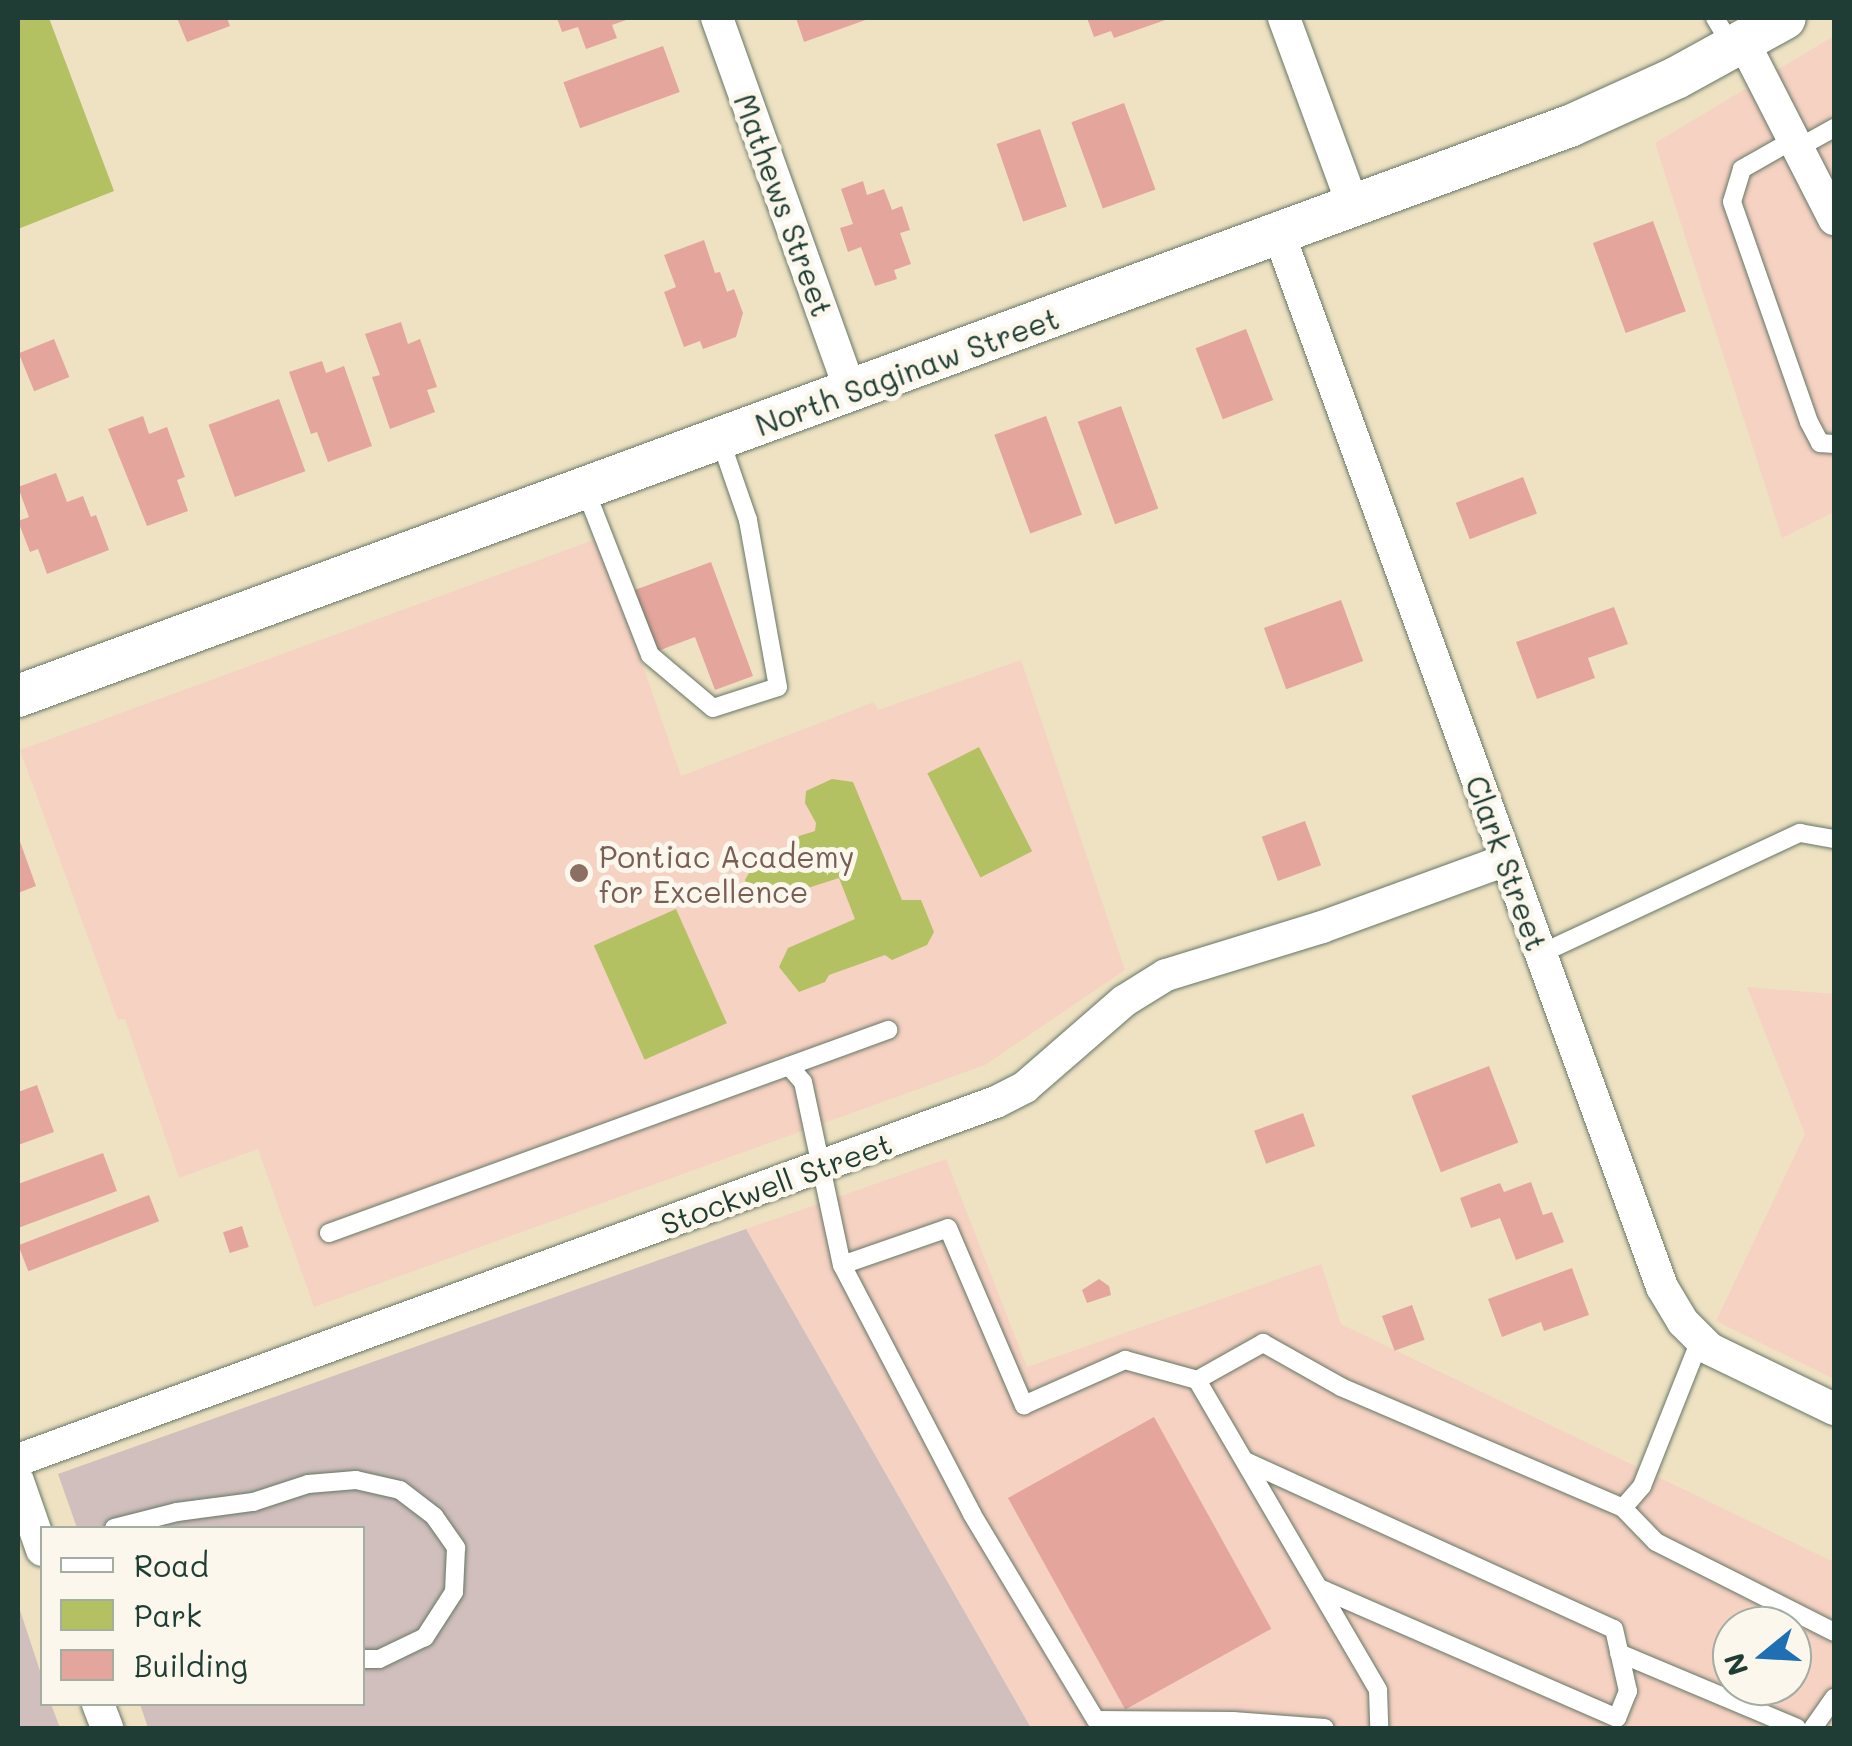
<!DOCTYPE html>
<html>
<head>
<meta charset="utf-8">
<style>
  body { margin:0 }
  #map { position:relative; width:1852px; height:1746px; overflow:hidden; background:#eee2c3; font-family:Mali,sans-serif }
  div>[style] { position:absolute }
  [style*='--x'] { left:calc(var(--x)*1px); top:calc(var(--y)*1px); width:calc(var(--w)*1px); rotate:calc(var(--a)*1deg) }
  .built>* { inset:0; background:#f6d2c3 }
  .industrial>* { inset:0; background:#d1bfbd }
  .green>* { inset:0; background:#b3c163; transform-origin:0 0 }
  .building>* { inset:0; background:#e4a59d; transform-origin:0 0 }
  .roads { filter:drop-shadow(0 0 2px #677766) drop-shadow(0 0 2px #677766) }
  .service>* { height:18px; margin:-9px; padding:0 9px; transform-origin:9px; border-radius:9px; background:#fff }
  .minor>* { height:32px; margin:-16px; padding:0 16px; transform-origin:16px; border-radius:16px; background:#fff }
  .tertiary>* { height:42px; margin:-21px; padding:0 21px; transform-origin:21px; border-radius:21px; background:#fff }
  .dots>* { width:28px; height:28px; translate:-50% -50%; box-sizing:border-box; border:5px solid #fbf7ec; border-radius:50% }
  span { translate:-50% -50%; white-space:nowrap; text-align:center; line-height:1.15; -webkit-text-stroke:10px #fbf7ec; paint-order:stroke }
  .street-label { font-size:30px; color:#1f3d34 }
  .education-label { font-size:30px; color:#785e54 }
  .left { translate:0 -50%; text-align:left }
  .frame { position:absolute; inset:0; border:20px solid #1f3d34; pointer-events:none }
  .legend { position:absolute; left:40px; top:1526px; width:325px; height:180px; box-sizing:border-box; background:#fbf7ec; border:2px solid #a3ada2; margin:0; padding:12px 18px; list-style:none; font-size:30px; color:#1f3d34 }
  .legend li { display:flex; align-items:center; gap:20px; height:50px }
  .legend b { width:50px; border:2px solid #a3ada2 }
  .north { position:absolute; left:1712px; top:1606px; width:100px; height:100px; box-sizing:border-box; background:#fbf7ec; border:2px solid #a3ada2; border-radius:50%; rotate:252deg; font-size:28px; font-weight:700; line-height:40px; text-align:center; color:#1f3d34 }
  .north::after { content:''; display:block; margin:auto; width:35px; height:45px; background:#1f6fb2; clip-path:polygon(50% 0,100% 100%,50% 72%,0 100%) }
</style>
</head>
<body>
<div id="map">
  <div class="built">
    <i style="clip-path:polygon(1834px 36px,1834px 512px,1782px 538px,1655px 143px)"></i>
    <i style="clip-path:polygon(599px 538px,681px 776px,874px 702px,878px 710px,1021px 660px,1125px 970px,985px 1065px,314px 1307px,258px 1149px,179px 1178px,125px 1019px,118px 1020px,20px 750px)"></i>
    <i style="clip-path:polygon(1747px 987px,1834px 994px,1834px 1379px,1716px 1321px,1805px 1134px)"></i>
    <i style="clip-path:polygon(evenodd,946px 1159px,1027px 1367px,1321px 1264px,1341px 1324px,1834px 1562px,1834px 1728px,1031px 1728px,746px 1229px,946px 1159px,1732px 1626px,1792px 1626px,1792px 1686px,1732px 1686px,1732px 1626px)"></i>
  </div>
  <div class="industrial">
    <i style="clip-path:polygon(746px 1229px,1031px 1728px,148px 1728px,140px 1704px,362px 1704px,362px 1528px,77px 1528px,58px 1474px)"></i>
    <i style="clip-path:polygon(18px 1604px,42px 1677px,42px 1704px,51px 1704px,60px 1728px,18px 1728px)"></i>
  </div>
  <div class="green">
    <i style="clip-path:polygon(18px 18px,49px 18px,114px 191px,18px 229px)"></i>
    <i style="left:979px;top:747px;width:117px;height:58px;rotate:63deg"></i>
    <i style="clip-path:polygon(832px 779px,853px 782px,902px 900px,921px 900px,934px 932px,927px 945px,892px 960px,885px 955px,829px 975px,825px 982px,799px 992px,779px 967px,788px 948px,855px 919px,839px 878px,761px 903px,750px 894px,745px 880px,757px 859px,794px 847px,799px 836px,815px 831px,816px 823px,805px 803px,806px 791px)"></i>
    <i style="left:676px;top:909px;width:125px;height:90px;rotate:66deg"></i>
  </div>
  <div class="building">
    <i style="clip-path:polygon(177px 18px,227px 18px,230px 26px,187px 42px)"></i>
    <i style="clip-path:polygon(557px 18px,632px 18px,612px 25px,617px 38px,586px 49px,578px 27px,562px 32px)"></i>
    <i style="clip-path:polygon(796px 18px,871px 18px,804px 42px)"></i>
    <i style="clip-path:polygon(1087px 18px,1171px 18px,1114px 38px,1111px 31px,1094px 37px)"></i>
    <i style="left:663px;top:46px;width:49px;height:106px;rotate:70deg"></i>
    <i style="left:1124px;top:103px;width:92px;height:56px;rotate:70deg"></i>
    <i style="left:1040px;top:129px;width:82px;height:46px;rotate:71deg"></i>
    <i style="clip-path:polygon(863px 181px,867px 195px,884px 189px,892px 210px,902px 206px,910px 230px,900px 233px,911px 264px,894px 270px,897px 279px,875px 286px,861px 247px,848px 252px,840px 228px,853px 224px,841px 189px)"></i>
    <i style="left:1653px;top:221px;width:96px;height:64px;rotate:70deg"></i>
    <i style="clip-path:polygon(704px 240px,715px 273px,720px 272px,727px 292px,734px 289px,743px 313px,736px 337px,703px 349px,700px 341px,684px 347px,664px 292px,676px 287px,664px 255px)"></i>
    <i style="clip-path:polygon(401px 322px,408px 344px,420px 339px,437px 387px,427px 390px,435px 412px,390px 429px,372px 377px,380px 375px,365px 334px)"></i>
    <i style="left:1246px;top:329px;width:76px;height:54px;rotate:69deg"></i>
    <i style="left:54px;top:339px;width:41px;height:38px;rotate:68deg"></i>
    <i style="clip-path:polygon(322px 361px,326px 373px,344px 366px,372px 446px,328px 462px,317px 432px,311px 434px,289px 372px)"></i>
    <i style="left:279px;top:399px;width:77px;height:75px;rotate:70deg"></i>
    <i style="left:1121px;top:406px;width:109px;height:46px;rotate:70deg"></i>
    <i style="clip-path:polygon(143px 416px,149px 434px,167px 427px,185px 477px,177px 480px,188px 511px,147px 526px,108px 429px)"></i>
    <i style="left:1046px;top:416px;width:105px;height:55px;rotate:70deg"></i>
    <i style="clip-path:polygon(56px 473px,67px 502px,83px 496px,91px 517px,96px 515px,109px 550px,47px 574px,38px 549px,30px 552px,18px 521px,29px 517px,18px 487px)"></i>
    <i style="left:1523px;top:477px;width:39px;height:72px;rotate:69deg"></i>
    <i style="clip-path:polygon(711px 562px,753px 676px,715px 690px,695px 637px,655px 652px,632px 591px)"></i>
    <i style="left:1341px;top:600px;width:65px;height:82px;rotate:70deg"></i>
    <i style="clip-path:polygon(1614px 607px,1628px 644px,1588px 658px,1595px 678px,1537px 699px,1516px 642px)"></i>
    <i style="left:1305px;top:821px;width:47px;height:46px;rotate:70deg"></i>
    <i style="clip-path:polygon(18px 836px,36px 886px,18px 893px)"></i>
    <i style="left:1489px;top:1066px;width:82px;height:83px;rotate:69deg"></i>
    <i style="clip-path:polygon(37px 1085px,54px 1132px,18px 1145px,18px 1092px)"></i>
    <i style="left:1303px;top:1113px;width:35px;height:52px;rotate:70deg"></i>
    <i style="clip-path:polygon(103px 1153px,117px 1191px,18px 1228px,18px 1184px)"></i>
    <i style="clip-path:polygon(1531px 1182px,1543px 1215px,1552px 1212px,1564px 1242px,1516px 1260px,1500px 1218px,1471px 1228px,1460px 1198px,1500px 1183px,1504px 1192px)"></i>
    <i style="left:149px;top:1195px;width:28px;height:140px;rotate:69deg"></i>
    <i style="left:242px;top:1226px;width:22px;height:20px;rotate:72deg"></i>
    <i style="clip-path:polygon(1572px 1268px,1589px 1315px,1544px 1331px,1541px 1322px,1502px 1337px,1488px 1299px)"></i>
    <i style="clip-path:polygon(1099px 1279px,1109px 1286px,1111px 1295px,1087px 1303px,1082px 1290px)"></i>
    <i style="left:1412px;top:1305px;width:37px;height:32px;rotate:70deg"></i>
    <i style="left:1154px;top:1417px;width:242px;height:167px;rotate:61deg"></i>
  </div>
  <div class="roads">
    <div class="service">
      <i style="--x:1715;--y:18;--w:35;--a:59"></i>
      <i style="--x:1793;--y:140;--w:59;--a:150.4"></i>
      <i style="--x:1742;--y:169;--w:34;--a:107"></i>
      <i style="--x:1732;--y:202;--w:233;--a:70.7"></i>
      <i style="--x:1809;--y:422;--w:24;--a:62"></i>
      <i style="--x:1820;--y:443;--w:14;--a:4"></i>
      <i style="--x:1798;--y:148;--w:41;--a:-29.1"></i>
      <i style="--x:585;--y:489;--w:178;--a:68.6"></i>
      <i style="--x:650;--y:655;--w:82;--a:40.1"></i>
      <i style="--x:713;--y:708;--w:68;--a:-17.9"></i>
      <i style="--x:778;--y:687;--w:170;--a:-100.2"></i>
      <i style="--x:748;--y:520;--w:86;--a:-109.1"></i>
      <i style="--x:1540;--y:954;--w:287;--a:-25"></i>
      <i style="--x:1800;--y:833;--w:35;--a:10"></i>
      <i style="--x:789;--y:1066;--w:21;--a:49"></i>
      <i style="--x:803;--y:1082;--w:187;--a:78"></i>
      <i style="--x:842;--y:1265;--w:281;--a:62.4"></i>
      <i style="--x:972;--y:1514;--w:240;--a:59"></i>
      <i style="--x:1096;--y:1720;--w:137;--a:0.4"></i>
      <i style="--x:1233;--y:1721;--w:92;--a:4.4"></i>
      <i style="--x:329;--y:1233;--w:595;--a:-19.96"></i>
      <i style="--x:842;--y:1265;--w:112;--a:-19.2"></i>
      <i style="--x:948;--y:1228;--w:193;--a:66.8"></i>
      <i style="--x:1024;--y:1405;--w:111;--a:-24"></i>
      <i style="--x:1125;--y:1360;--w:75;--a:15.5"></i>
      <i style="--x:1197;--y:1380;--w:359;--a:59.7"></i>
      <i style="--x:1378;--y:1690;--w:38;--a:88"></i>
      <i style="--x:1197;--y:1380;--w:76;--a:-29.3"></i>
      <i style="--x:1263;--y:1343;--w:90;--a:29.4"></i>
      <i style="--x:1341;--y:1387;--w:307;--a:23.2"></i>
      <i style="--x:1623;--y:1508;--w:47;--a:45.9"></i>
      <i style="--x:1656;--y:1542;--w:199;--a:26.8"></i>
      <i style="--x:1245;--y:1461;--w:405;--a:24.5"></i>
      <i style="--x:1614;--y:1629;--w:64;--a:77.3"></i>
      <i style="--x:1628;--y:1691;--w:29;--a:112"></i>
      <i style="--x:1617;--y:1718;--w:325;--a:-156.4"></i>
      <i style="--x:1623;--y:1508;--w:29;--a:-49"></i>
      <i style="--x:1642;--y:1486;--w:157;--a:-68.3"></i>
      <i style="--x:114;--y:1528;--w:65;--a:-14.3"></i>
      <i style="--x:177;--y:1512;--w:77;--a:-7.5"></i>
      <i style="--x:253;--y:1502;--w:58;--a:-18.1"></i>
      <i style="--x:308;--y:1484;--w:48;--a:-4.8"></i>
      <i style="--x:356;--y:1480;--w:45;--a:12.8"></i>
      <i style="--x:400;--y:1490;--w:43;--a:37.4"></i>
      <i style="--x:434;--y:1516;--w:39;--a:55"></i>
      <i style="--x:456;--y:1548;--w:44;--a:92.6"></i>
      <i style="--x:454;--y:1592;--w:54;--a:122.8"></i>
      <i style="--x:425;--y:1637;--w:51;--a:154.4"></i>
      <i style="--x:379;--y:1659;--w:17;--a:180"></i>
      <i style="--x:1619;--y:1653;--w:193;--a:22.8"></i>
      <i style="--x:1813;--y:1728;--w:37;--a:-55"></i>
    </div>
    <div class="minor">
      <i style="--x:717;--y:18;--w:397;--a:70.3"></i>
      <i style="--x:1284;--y:18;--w:200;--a:69.8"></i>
      <i style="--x:1744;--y:43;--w:198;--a:62.9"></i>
      <i style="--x:1279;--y:234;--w:1120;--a:70.01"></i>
      <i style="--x:1662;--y:1287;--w:41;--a:59"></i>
      <i style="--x:1683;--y:1322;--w:38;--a:45"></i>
      <i style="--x:1710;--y:1349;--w:138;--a:25.8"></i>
      <i style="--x:18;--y:1460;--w:1041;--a:-20.11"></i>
      <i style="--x:996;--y:1102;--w:33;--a:-27"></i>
      <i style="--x:1025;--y:1087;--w:131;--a:-41"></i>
      <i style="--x:1124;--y:1001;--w:49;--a:-31.8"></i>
      <i style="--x:1166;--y:975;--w:163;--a:-17.1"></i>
      <i style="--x:1322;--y:927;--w:196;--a:-20"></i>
      <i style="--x:18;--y:1481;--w:73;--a:70.8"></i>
      <i style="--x:98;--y:1704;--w:26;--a:69"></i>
    </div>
    <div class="tertiary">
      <i style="--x:18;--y:696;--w:1653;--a:-20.17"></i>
      <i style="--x:1570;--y:126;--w:116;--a:-24.4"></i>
      <i style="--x:1676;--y:78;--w:124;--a:-28.8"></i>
    </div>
  </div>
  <div class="dots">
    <i style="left:579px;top:873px;background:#8d6e63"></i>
  </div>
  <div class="street-label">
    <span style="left:784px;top:205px;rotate:70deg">Mathews Street</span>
    <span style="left:907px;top:371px;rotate:-20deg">North Saginaw Street</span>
    <span style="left:1507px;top:863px;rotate:70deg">Clark Street</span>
    <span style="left:776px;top:1183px;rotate:-20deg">Stockwell Street</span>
  </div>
  <div class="education-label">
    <span class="left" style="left:599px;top:873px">Pontiac Academy<br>for Excellence</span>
  </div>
  <div class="frame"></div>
  <ul class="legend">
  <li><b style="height:12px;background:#fff"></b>Road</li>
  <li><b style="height:28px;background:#b3c163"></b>Park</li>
  <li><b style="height:28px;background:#e4a59d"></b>Building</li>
  </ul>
  <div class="north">N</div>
</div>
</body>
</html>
